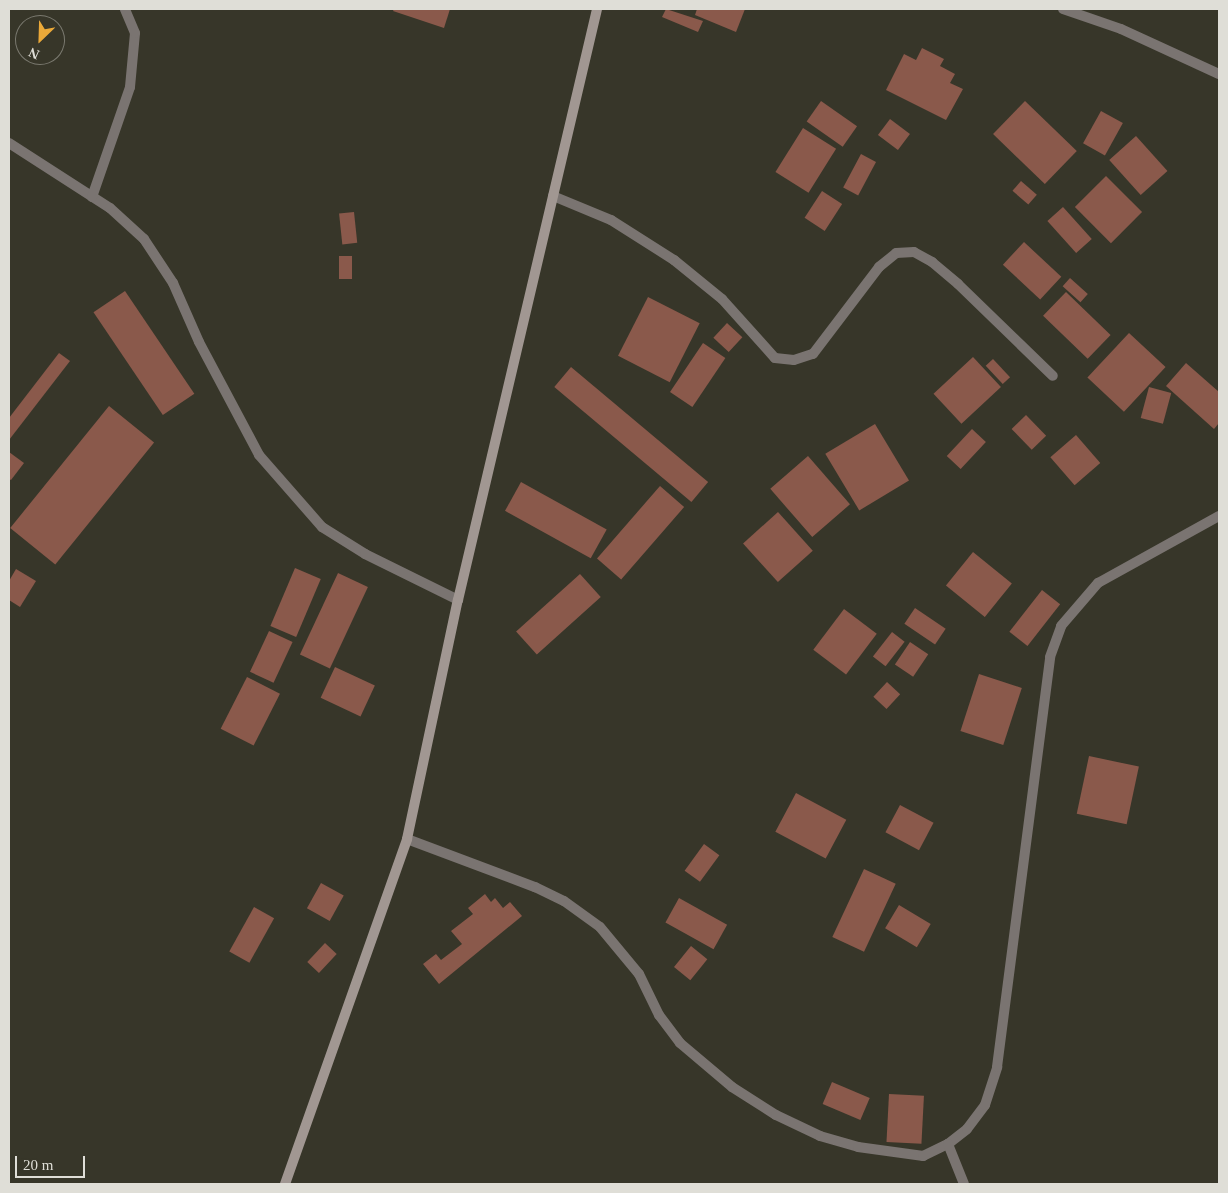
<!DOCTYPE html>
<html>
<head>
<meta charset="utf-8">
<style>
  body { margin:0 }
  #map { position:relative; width:1228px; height:1193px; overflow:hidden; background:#373629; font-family:Georgia,serif }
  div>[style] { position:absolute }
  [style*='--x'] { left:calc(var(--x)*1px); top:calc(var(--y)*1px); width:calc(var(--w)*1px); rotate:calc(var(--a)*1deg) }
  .building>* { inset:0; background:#8a594b; transform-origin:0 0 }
  .minor>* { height:10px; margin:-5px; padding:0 5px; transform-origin:5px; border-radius:5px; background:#7a7471 }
  .secondary>* { height:10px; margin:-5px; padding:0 5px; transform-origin:5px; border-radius:5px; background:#a19792 }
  span { translate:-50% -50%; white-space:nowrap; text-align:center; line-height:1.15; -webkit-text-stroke:4px #373629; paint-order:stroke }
  .frame { position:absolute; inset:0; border:10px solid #dfded7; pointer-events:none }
  .north { position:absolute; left:15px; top:15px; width:50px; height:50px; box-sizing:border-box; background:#373629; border:1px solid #7a796f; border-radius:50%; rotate:204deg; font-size:14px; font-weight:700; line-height:20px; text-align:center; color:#dfded7 }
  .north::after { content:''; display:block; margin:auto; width:18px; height:22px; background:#eba939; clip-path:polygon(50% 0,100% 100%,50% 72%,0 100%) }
  .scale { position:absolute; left:15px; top:1156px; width:70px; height:22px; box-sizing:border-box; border:2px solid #dfded7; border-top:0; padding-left:6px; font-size:15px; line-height:18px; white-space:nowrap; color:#dfded7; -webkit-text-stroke:4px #373629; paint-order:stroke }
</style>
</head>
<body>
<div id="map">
  <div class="building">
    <i style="clip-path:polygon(394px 9px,450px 9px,444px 28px,393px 11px)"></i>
    <i style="clip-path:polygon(666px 9px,703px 21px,698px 32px,662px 17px)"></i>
    <i style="clip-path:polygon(697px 9px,745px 9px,736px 32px,695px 15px)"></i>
    <i style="clip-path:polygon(922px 48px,944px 59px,940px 66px,955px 74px,950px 83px,963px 89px,946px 120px,886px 90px,904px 54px,916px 60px)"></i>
    <i style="left:821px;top:101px;width:44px;height:25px;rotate:35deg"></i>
    <i style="left:1025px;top:101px;width:72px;height:46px;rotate:44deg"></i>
    <i style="left:1101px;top:111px;width:25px;height:37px;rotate:29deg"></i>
    <i style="left:890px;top:119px;width:25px;height:20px;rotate:37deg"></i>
    <i style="left:803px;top:128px;width:39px;height:52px;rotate:32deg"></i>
    <i style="left:1136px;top:136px;width:47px;height:36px;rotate:48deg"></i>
    <i style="left:861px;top:154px;width:17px;height:38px;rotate:28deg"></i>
    <i style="left:1106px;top:176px;width:51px;height:44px;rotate:45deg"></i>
    <i style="left:1021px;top:181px;width:21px;height:13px;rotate:41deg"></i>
    <i style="left:822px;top:191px;width:24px;height:32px;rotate:33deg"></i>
    <i style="left:1063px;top:207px;width:43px;height:21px;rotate:48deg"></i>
    <i style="left:354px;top:212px;width:31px;height:15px;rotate:84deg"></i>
    <i style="left:1024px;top:242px;width:51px;height:31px;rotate:43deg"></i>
    <i style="left:339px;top:256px;width:13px;height:23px"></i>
    <i style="left:1070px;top:278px;width:24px;height:11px;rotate:42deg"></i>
    <i style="left:125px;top:291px;width:124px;height:38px;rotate:56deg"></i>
    <i style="left:1066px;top:292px;width:62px;height:33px;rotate:44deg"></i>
    <i style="left:648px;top:297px;width:58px;height:66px;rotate:27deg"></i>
    <i style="left:727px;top:323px;width:21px;height:20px;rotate:43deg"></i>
    <i style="left:1129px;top:333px;width:50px;height:61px;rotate:43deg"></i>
    <i style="left:703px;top:343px;width:27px;height:59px;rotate:34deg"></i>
    <i style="clip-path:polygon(59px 353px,70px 361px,9px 440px,9px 418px)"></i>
    <i style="left:973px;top:357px;width:41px;height:54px;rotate:47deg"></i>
    <i style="left:993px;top:359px;width:25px;height:10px;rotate:47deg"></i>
    <i style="clip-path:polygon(1186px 363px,1219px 392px,1219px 423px,1214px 429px,1166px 386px)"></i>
    <i style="left:571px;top:367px;width:179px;height:26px;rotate:40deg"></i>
    <i style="left:1149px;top:387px;width:23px;height:32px;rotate:15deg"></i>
    <i style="left:109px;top:406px;width:58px;height:157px;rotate:39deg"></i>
    <i style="left:1026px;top:415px;width:29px;height:20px;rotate:46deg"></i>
    <i style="left:875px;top:424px;width:66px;height:58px;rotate:59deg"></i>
    <i style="left:972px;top:429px;width:19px;height:37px;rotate:43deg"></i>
    <i style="left:1076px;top:435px;width:37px;height:34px;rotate:49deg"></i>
    <i style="clip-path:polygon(9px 452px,24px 463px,11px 480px,9px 479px)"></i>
    <i style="left:808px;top:456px;width:64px;height:50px;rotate:49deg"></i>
    <i style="left:521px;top:482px;width:98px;height:33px;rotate:29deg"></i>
    <i style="left:660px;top:486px;width:32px;height:96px;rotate:41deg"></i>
    <i style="left:778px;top:512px;width:52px;height:47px;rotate:48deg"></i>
    <i style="left:973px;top:552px;width:50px;height:43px;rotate:39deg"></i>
    <i style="left:295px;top:568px;width:28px;height:63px;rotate:23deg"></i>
    <i style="clip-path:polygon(16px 569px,36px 581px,20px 607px,9px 600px,9px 581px)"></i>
    <i style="left:338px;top:573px;width:33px;height:90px;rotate:25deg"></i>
    <i style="left:580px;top:574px;width:31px;height:86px;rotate:48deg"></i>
    <i style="left:1042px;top:590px;width:23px;height:53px;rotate:38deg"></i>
    <i style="left:915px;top:608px;width:37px;height:19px;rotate:34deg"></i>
    <i style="left:844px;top:609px;width:41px;height:51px;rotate:37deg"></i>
    <i style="left:269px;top:631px;width:26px;height:45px;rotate:25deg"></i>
    <i style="left:892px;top:632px;width:16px;height:31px;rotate:38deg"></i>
    <i style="left:910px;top:642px;width:22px;height:27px;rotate:34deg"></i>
    <i style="left:335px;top:667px;width:44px;height:34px;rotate:25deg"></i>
    <i style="left:979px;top:674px;width:45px;height:60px;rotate:18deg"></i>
    <i style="left:247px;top:677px;width:37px;height:58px;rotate:27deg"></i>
    <i style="left:887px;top:682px;width:18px;height:20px;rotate:43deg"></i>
    <i style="left:1089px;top:756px;width:51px;height:59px;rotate:12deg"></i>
    <i style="left:796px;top:793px;width:57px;height:44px;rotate:28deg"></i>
    <i style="left:900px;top:805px;width:38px;height:31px;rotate:28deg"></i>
    <i style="left:704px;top:844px;width:19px;height:33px;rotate:36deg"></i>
    <i style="left:864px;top:869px;width:35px;height:75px;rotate:25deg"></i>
    <i style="left:321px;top:883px;width:26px;height:29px;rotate:29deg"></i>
    <i style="clip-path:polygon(485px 894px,491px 902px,495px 898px,503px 908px,510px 902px,522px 916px,439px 984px,423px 964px,436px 954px,441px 960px,462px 944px,451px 931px,473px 914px,468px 908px)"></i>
    <i style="left:679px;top:898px;width:55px;height:28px;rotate:29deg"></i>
    <i style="left:899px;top:905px;width:37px;height:27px;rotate:31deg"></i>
    <i style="left:254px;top:907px;width:23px;height:51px;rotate:29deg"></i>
    <i style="left:325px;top:943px;width:16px;height:26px;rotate:43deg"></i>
    <i style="left:691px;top:946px;width:21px;height:27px;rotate:39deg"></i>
    <i style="left:832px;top:1082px;width:41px;height:24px;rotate:23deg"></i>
    <i style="left:889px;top:1094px;width:35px;height:48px;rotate:3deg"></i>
  </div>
  <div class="minor">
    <i style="--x:1063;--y:9;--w:61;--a:19"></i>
    <i style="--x:1121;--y:29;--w:108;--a:24.7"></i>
    <i style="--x:9;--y:143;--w:120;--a:32.8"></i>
    <i style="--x:110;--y:208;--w:46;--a:42.4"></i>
    <i style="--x:144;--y:239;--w:53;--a:56.6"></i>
    <i style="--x:173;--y:283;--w:64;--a:66.2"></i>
    <i style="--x:199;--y:342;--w:128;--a:62"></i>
    <i style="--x:259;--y:455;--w:96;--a:48.8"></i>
    <i style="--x:322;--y:527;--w:51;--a:32.1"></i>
    <i style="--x:365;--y:554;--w:104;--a:26.3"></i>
    <i style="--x:553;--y:196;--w:63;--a:22.5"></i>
    <i style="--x:611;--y:220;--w:75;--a:32.4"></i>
    <i style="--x:674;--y:260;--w:62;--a:39.1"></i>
    <i style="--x:722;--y:299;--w:79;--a:48.1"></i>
    <i style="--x:775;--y:358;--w:19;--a:6"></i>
    <i style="--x:794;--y:360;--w:20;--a:-18"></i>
    <i style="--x:813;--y:354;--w:109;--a:-52.8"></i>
    <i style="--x:879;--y:267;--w:22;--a:-39"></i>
    <i style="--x:896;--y:253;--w:18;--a:-3"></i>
    <i style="--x:914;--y:252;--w:21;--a:29"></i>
    <i style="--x:932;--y:262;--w:34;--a:40"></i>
    <i style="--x:958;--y:284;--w:132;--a:44.1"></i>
    <i style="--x:92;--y:197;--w:116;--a:-70.9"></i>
    <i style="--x:130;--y:87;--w:54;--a:-84.7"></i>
    <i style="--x:135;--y:33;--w:26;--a:-113"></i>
    <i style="--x:407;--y:839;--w:137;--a:20.6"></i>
    <i style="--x:535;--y:887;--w:32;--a:26"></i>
    <i style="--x:564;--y:901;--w:44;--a:35.8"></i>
    <i style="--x:600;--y:927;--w:61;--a:50.3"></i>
    <i style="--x:639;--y:974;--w:46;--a:64"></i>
    <i style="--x:659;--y:1015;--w:35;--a:53"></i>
    <i style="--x:680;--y:1043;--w:68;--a:40.2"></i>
    <i style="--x:732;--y:1087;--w:52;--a:32.5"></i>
    <i style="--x:776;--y:1115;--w:49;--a:25.5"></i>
    <i style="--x:820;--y:1136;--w:40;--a:16"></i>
    <i style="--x:858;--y:1147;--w:66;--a:7.9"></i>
    <i style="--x:923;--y:1156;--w:28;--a:-26"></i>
    <i style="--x:948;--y:1144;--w:24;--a:-38"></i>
    <i style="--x:967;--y:1129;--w:30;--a:-53"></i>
    <i style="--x:985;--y:1105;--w:40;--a:-72"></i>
    <i style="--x:997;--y:1067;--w:413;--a:-82.6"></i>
    <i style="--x:1050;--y:657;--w:33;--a:-70"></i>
    <i style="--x:1061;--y:626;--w:57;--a:-49.3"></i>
    <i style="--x:1098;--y:583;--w:138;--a:-29"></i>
    <i style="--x:948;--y:1144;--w:43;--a:68.2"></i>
  </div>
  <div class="secondary">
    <i style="--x:285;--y:1184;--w:366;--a:-70.5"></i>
    <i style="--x:407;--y:839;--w:244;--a:-78"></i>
    <i style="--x:458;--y:600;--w:607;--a:-76.76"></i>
  </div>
  <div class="frame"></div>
  <div class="north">N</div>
  <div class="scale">20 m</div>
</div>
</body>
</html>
